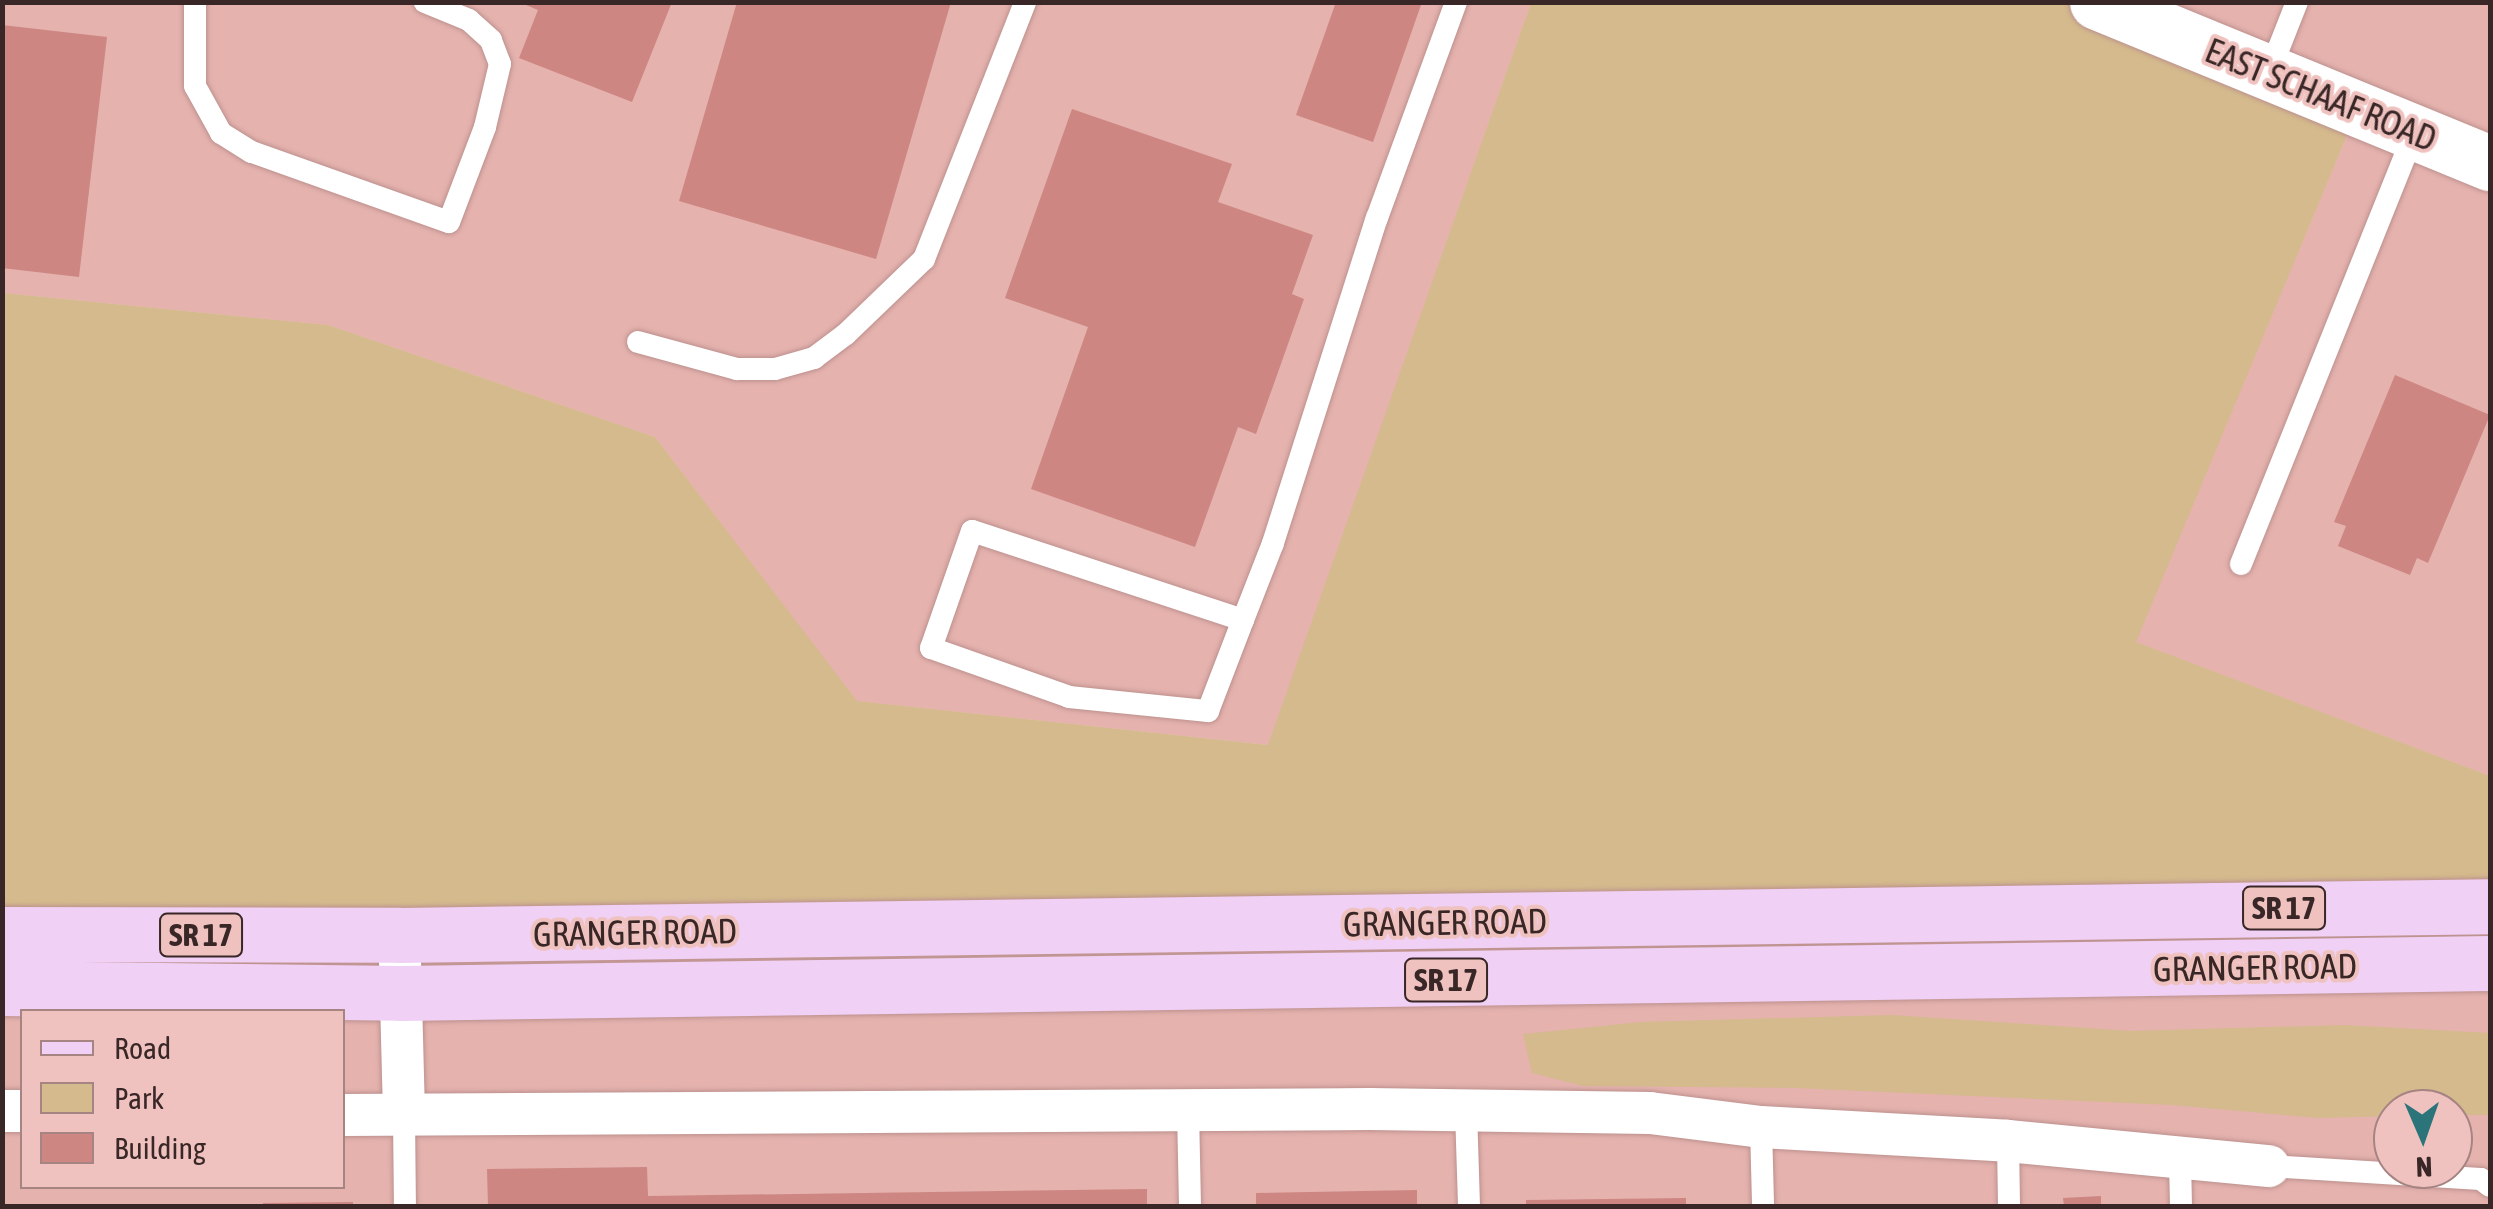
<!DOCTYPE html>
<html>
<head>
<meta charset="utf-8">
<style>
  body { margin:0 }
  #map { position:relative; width:2493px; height:1209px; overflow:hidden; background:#efc2bf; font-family:"Asap Condensed",sans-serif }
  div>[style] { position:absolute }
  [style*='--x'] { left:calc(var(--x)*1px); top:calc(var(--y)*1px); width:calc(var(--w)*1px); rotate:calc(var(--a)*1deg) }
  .built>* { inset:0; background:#e5b2ae }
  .green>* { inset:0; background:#d4ba8c }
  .building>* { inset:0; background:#cd8682 }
  .roads { filter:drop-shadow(0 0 2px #bc918e) drop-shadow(0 0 2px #bc918e) }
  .lane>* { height:22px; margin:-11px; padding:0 11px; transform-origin:11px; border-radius:11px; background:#fff }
  .street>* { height:42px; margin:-21px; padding:0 21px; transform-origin:21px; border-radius:21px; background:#fff }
  .secondary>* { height:55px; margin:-27.5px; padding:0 27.5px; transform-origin:27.5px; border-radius:27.5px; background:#fff }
  .primary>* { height:55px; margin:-27.5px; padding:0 27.5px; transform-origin:27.5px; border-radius:27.5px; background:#f0d0f4 }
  span { translate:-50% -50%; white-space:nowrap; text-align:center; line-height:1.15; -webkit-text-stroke:8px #efc2bf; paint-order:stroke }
  .shield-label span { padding:2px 8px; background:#efc2bf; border:2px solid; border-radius:8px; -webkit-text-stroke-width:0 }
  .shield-label { font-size:32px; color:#382726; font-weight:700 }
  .street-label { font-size:35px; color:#382726 }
  .frame { position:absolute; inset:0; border:5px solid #382726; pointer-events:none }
  .legend { position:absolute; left:20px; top:1009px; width:325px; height:180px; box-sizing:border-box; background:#efc2bf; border:2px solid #a68482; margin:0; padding:12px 18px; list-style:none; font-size:30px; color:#382726 }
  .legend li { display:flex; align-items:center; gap:20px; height:50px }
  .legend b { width:50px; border:2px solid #a68482 }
  .north { position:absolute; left:2373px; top:1089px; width:100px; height:100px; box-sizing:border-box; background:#efc2bf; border:2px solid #a68482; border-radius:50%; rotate:178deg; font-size:28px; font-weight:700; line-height:40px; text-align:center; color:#382726 }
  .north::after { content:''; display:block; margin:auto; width:35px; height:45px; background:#2b747a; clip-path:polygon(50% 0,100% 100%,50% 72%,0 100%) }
</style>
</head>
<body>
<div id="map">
  <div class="built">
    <i style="clip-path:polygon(2px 3px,1531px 3px,1269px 745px,856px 701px,655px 437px,328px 325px,3px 293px)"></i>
    <i style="clip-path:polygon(2097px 3px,2490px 3px,2490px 776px,2135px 642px,2358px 109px)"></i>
    <i style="clip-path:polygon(evenodd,2490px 963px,2490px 1206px,3px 1206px,3px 988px,2490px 963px,22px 1012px,342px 1012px,342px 1186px,22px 1186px,22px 1012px,2490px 963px,2393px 1109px,2453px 1109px,2453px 1169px,2393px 1169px,2393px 1109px)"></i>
  </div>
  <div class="green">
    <i style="clip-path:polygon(1531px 3px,2097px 3px,2358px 109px,2136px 642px,2490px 776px,2490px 880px,3px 934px,3px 293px,328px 325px,655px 437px,857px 701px,1268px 745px)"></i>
    <i style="clip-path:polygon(1892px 1015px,2131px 1031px,2344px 1025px,2490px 1033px,2490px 1115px,2453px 1115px,2453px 1109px,2393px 1109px,2393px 1116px,2318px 1118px,2172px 1105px,1796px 1088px,1583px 1086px,1532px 1073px,1523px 1034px,1641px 1022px)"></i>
  </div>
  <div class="building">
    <i style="clip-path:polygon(519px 2px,672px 2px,632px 102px,519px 58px,538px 10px)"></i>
    <i style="clip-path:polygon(737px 2px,951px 2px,876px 259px,679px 201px)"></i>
    <i style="clip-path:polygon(1336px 2px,1422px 2px,1373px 142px,1296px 115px)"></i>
    <i style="clip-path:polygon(2px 25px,107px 37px,79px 277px,2px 268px)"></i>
    <i style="clip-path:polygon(1072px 109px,1232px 164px,1218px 202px,1313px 235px,1292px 294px,1304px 299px,1256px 434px,1238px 427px,1195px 547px,1031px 489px,1088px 327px,1005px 298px)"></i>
    <i style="clip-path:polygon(2395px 375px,2490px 415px,2428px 563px,2417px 558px,2410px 575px,2338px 546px,2346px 526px,2334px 522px)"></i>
    <i style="clip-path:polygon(647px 1167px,648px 1196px,1147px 1189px,1147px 1206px,488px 1206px,487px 1169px)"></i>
    <i style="clip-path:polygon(1417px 1190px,1417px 1206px,1256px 1206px,1256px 1193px)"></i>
    <i style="clip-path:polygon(2101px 1196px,2101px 1206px,2064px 1206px,2063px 1198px)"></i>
    <i style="clip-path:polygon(1686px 1198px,1686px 1206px,1526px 1206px,1526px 1200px)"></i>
    <i style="clip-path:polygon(353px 1202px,353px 1206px,263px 1206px,263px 1203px)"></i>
  </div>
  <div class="roads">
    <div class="lane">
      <i style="--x:195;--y:2;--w:84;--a:90"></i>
      <i style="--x:195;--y:86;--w:54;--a:61"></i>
      <i style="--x:221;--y:133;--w:36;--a:32"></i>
      <i style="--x:252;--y:152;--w:209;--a:19.6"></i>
      <i style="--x:449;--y:222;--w:102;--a:-69.2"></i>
      <i style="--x:485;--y:127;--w:65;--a:-76.6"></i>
      <i style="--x:500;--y:64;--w:26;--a:-111"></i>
      <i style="--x:491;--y:40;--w:30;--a:-138"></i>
      <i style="--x:469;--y:20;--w:48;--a:-157.8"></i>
      <i style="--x:2269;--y:73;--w:76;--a:-68.5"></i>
      <i style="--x:638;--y:342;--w:103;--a:15.3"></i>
      <i style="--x:737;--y:369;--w:38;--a:0"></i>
      <i style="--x:775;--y:369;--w:41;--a:-15.8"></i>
      <i style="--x:814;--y:358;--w:40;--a:-37"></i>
      <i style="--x:846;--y:334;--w:108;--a:-43.9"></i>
      <i style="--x:924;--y:259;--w:276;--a:-68.5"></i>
      <i style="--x:2241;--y:564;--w:466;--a:-68.1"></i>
      <i style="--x:1243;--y:620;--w:285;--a:-161.8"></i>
      <i style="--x:972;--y:531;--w:124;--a:109.3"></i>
      <i style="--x:931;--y:648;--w:146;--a:19.5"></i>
      <i style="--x:1069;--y:697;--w:140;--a:5.8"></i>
      <i style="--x:1208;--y:711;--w:97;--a:-69"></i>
      <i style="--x:1243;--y:620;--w:83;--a:-68.7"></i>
      <i style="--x:1273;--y:543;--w:341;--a:-72.3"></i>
      <i style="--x:1377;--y:218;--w:230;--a:-69.9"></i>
      <i style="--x:1188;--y:1110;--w:96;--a:88.8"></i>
      <i style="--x:1466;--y:1110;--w:96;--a:88.2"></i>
      <i style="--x:404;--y:1116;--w:90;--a:89.4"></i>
      <i style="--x:1761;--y:1127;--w:79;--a:88.5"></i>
      <i style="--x:2008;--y:1141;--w:65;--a:89.1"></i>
      <i style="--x:2180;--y:1161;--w:45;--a:88.7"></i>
      <i style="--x:2269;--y:1166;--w:212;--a:3.5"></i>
      <i style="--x:2481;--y:1179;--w:11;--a:38"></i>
    </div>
    <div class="street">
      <i style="--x:400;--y:961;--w:155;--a:88.5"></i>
      <i style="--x:2;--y:1111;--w:20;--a:0"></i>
      <i style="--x:342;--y:1115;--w:1028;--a:-0.33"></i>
      <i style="--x:1370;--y:1109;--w:280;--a:0.8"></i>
      <i style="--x:1650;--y:1113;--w:112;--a:7.2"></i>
      <i style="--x:1761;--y:1127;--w:247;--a:3.2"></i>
      <i style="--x:2008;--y:1141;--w:262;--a:5.5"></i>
    </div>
    <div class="secondary">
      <i style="--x:2097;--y:2;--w:425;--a:22.3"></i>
    </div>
    <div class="primary">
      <i style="--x:2;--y:934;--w:397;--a:0.1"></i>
      <i style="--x:399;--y:935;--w:2091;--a:-0.79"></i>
      <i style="--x:2;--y:988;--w:399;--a:0.7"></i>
      <i style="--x:401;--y:993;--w:2089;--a:-0.82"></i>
    </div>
  </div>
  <div class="shield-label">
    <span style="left:2284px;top:908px">SR 17</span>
    <span style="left:201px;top:935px">SR 17</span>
    <span style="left:1446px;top:980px">SR 17</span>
  </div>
  <div class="street-label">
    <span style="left:2321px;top:94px;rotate:22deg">EAST SCHAAF ROAD</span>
    <span style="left:1445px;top:922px;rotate:-1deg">GRANGER ROAD</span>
    <span style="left:635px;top:932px;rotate:-1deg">GRANGER ROAD</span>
    <span style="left:2255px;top:967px;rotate:-1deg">GRANGER ROAD</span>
  </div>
  <div class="frame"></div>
  <ul class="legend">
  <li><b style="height:12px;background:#f0d0f4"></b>Road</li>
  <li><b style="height:28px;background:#d4ba8c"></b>Park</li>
  <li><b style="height:28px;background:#cd8682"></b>Building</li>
  </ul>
  <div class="north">N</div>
</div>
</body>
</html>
